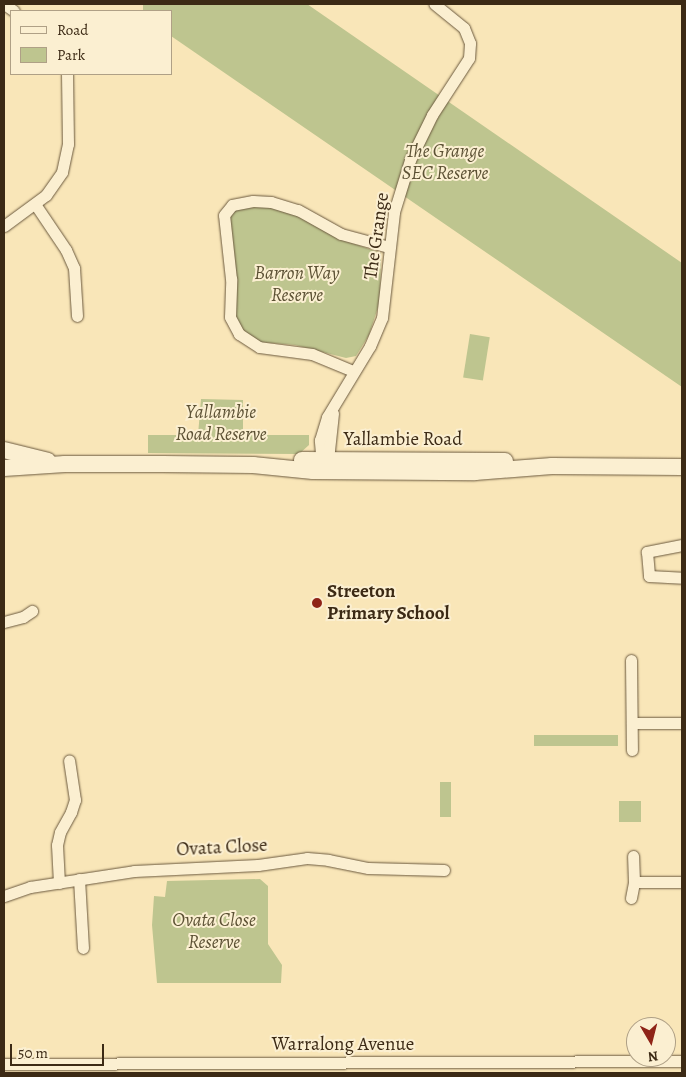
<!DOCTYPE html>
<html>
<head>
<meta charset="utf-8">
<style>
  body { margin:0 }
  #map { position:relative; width:686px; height:1077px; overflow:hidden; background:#f9e6b8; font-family:Alegreya,serif }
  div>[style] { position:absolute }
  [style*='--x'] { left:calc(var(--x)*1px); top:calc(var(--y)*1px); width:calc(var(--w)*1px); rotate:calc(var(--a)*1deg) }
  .green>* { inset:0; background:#bec58f; transform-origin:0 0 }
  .roads { filter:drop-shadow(0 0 1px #6b593e) drop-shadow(0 0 1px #6b593e) }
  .street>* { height:11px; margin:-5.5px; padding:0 5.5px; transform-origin:5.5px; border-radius:5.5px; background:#fbefd1 }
  .secondary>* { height:16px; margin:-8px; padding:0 8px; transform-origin:8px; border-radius:8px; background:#fbefd1 }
  .dots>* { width:14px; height:14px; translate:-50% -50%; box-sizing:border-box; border:2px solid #fbefd1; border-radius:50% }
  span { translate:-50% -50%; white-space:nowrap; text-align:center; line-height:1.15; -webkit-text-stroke:4px #fbefd1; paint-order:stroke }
  .park-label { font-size:19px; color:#5c5134; font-style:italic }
  .street-label { font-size:19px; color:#3c2a15 }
  .poi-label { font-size:19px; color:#3c2a15; font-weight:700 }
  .left { translate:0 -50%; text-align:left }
  .frame { position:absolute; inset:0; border:5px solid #3c2a15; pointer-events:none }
  .legend { position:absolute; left:10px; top:10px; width:162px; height:65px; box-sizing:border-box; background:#fbefd1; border:1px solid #afa086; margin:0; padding:6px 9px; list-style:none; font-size:15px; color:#3c2a15 }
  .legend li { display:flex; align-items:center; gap:10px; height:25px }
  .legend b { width:25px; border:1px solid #afa086 }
  .north { position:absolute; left:626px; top:1017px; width:50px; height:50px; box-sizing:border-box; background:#fbefd1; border:1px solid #afa086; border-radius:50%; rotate:172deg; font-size:14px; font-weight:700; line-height:20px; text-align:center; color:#3c2a15 }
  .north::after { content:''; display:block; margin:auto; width:18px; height:22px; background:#8f2418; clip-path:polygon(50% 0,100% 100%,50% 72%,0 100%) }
  .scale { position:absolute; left:10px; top:1044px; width:94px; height:22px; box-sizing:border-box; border:2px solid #3c2a15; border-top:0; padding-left:6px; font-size:15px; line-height:18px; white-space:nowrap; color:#3c2a15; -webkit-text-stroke:4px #fbefd1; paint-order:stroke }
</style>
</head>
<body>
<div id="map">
  <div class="green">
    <i style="clip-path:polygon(143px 4px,307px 4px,682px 263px,682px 387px,171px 36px,171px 11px,143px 11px)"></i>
    <i style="clip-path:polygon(246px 206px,276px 208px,290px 212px,340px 239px,381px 253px,380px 301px,369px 335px,356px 356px,346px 358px,295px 345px,260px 342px,243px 330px,235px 318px,229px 215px,232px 210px)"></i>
    <i style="left:470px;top:334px;width:20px;height:44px;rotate:9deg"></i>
    <i style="clip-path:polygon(201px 399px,243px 400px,243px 435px,309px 435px,309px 445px,299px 454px,148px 453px,148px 435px,198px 435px)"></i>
    <i style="left:618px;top:735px;width:11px;height:84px;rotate:90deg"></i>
    <i style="left:440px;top:782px;width:11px;height:35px"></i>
    <i style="left:619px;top:801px;width:22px;height:21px"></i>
    <i style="clip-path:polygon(260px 879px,268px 886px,268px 944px,282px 965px,281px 983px,157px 983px,152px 925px,154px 896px,165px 897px,167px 881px)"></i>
  </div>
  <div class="roads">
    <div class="street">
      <i style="--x:4;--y:4;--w:12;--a:35"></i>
      <i style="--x:35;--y:204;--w:55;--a:56"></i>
      <i style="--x:66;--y:250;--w:20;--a:66"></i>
      <i style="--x:74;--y:268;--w:48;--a:86.4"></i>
      <i style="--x:4;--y:226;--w:52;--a:-36.4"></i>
      <i style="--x:46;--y:195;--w:28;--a:-55"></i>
      <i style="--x:62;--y:172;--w:29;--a:-78"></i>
      <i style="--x:68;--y:144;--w:70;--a:-90.8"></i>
      <i style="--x:353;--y:371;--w:44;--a:-157.5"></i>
      <i style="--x:312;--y:354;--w:53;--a:-172.5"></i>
      <i style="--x:259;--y:347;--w:24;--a:-147"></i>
      <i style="--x:239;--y:334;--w:19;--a:-118"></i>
      <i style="--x:230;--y:317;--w:38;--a:-88"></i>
      <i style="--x:231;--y:279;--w:64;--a:-96.2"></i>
      <i style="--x:224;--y:215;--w:13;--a:-51"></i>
      <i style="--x:232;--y:205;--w:21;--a:-11"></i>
      <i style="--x:253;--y:201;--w:18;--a:3"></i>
      <i style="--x:271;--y:202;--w:28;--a:17"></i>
      <i style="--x:298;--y:210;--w:49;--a:29.2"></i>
      <i style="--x:341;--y:234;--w:50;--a:15.2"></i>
      <i style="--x:322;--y:465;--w:25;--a:-95"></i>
      <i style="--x:320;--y:440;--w:24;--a:-73"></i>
      <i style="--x:327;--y:417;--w:83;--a:-58.8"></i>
      <i style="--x:370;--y:346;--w:30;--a:-67"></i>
      <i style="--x:382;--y:318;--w:107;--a:-83.5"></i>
      <i style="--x:394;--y:212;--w:54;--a:-72.9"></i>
      <i style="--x:410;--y:160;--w:50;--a:-63.9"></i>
      <i style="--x:432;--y:115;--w:68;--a:-57"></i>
      <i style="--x:469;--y:58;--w:15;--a:-86"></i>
      <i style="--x:470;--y:43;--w:16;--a:-112"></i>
      <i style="--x:464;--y:28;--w:38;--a:-141"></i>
      <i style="--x:325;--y:466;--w:7;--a:-63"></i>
      <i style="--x:328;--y:460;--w:47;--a:-83.9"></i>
      <i style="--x:682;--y:545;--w:36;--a:169"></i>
      <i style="--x:647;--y:552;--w:24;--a:85"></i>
      <i style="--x:649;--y:576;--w:33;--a:3"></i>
      <i style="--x:4;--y:622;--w:20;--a:-15"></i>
      <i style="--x:23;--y:617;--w:11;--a:-34"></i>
      <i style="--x:631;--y:660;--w:90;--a:89.4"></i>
      <i style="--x:632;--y:723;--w:50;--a:0"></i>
      <i style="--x:79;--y:879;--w:69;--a:86.7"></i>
      <i style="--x:634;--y:882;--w:48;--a:0"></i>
      <i style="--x:59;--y:883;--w:38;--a:-93"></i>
      <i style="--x:57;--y:845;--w:13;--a:-77"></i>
      <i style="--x:60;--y:832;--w:23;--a:-61"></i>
      <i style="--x:71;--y:812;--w:13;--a:-72"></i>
      <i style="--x:75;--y:800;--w:40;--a:-98.5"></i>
      <i style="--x:4;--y:896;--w:28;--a:-19"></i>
      <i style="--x:30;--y:887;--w:105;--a:-8.7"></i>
      <i style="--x:134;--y:871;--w:124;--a:-2.8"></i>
      <i style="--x:258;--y:865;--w:49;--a:-8.1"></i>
      <i style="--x:307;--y:858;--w:21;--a:5"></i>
      <i style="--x:328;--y:860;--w:41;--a:11.3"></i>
      <i style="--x:368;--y:868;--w:76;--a:1.5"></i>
      <i style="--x:631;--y:898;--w:16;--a:-79"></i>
      <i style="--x:634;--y:882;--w:26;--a:-92"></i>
      <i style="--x:4;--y:1064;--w:678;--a:-0.25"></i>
    </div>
    <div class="secondary">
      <i style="--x:4;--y:450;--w:45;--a:14"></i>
      <i style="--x:302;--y:460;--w:203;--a:0.3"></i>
      <i style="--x:4;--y:468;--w:61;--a:-3.8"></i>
      <i style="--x:65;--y:464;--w:98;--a:0"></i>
      <i style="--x:163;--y:464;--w:90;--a:0.6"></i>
      <i style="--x:253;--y:465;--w:60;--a:5.7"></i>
      <i style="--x:313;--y:471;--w:162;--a:0.4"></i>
      <i style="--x:475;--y:472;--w:77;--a:-4.5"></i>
      <i style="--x:552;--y:466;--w:130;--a:0.4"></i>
    </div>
  </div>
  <div class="dots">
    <i style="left:317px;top:603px;background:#8f2418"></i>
  </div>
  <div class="park-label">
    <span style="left:445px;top:163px">The Grange<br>SEC Reserve</span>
    <span style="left:297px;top:285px">Barron Way<br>Reserve</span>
    <span style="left:221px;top:424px">Yallambie<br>Road Reserve</span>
    <span style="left:214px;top:932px">Ovata Close<br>Reserve</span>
  </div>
  <div class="street-label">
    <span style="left:377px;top:236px;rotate:-82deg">The Grange</span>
    <span style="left:403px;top:440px">Yallambie Road</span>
    <span style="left:222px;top:848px;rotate:-3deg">Ovata Close</span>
    <span style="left:343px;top:1045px">Warralong Avenue</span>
  </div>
  <div class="poi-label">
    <span class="left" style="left:327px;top:603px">Streeton<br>Primary School</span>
  </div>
  <div class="frame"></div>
  <ul class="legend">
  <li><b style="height:6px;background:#fbefd1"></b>Road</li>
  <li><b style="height:14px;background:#bec58f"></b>Park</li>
  </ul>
  <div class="north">N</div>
  <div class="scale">50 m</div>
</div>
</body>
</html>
